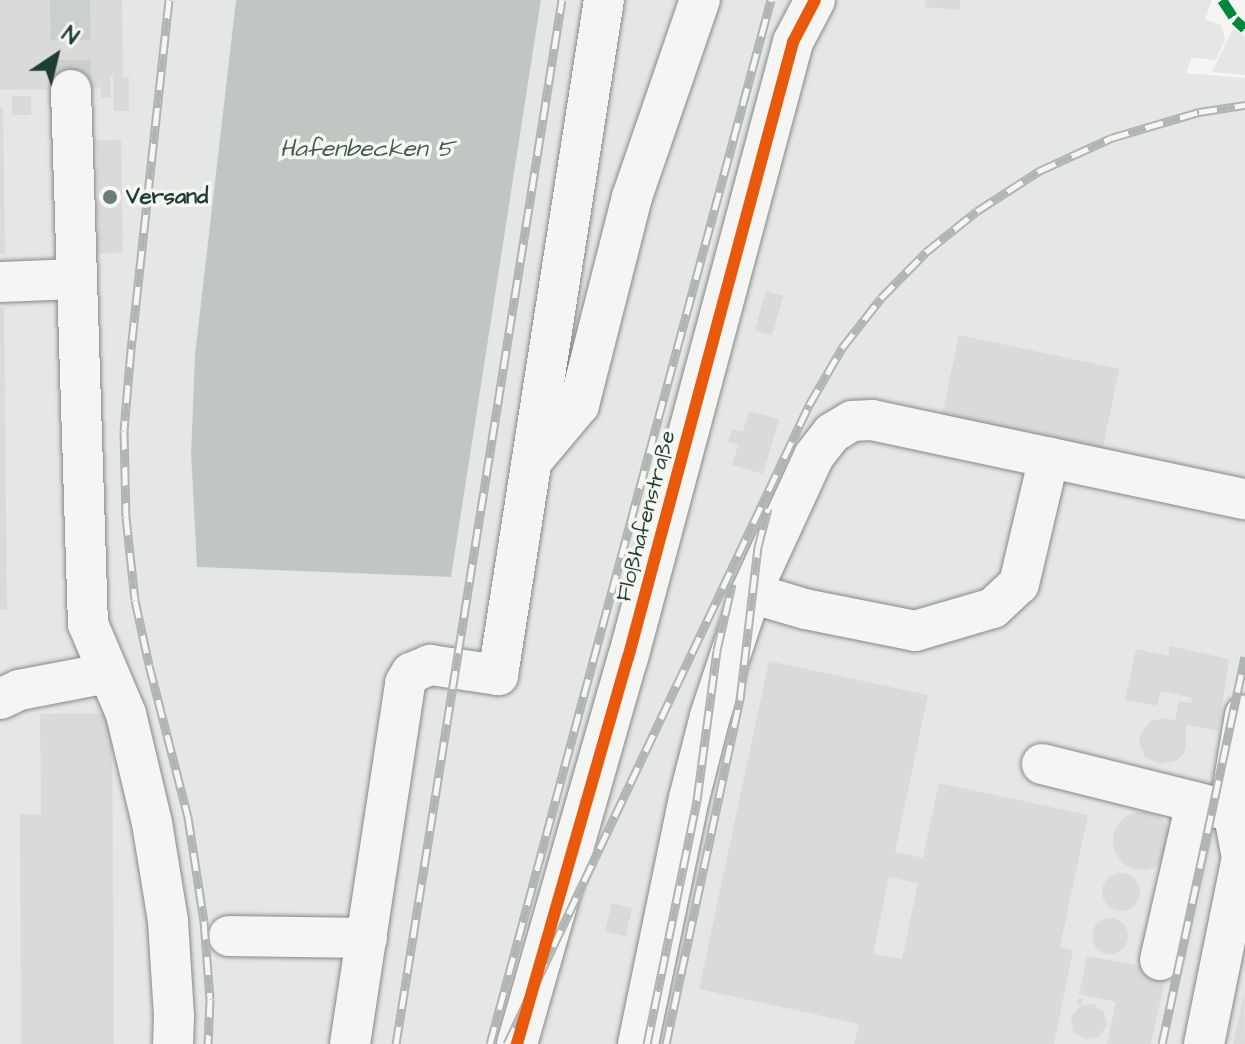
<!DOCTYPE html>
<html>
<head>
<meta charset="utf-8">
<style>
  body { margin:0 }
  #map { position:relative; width:1245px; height:1044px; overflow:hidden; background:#f5f5f3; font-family:"Architects Daughter",sans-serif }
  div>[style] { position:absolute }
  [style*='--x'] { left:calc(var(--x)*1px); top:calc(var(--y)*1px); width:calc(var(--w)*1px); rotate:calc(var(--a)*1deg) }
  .built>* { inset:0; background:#e5e7e4 }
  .green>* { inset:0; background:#e4e7e3 }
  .water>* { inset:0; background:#c0c7c3 }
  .building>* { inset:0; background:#dadbd9; transform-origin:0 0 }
  .round { border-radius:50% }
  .minor-tunnel>* { height:40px; margin-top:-20px; transform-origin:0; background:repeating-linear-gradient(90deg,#cad0cd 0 40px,transparent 0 60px) }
  .roads { filter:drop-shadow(0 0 2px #858a88) drop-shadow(0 0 2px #858a88) }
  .minor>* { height:40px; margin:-20px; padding:0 20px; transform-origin:20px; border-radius:20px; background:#f5f5f3 }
  .rail>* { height:9px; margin-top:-4.5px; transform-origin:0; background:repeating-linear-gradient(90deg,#f6f6f2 0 18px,#b0b4b2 0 36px); box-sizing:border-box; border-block:2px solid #b0b4b2 }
  .quiet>* { height:10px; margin-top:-5px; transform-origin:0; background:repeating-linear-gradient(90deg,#00873e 0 20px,transparent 0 30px) }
  .cycleway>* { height:12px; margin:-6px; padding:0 6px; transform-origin:6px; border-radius:6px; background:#e8590c }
  .dots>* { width:22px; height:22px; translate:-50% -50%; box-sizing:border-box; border:4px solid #f6f6f2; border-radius:50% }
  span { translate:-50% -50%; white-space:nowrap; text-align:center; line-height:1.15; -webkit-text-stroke:7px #f6f6f2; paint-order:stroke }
  .poi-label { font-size:22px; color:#1f3d34; font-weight:700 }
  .left { translate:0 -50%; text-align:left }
  .street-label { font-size:22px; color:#1f3d34 }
  .water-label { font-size:24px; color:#425a52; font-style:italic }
  .north { position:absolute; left:16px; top:16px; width:80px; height:80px; -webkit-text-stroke:6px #f6f6f2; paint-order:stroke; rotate:35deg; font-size:22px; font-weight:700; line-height:32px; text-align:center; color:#1f3d34 }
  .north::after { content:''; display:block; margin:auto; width:28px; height:36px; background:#1f3d34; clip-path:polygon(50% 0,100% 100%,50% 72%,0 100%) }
</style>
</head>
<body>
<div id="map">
  <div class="built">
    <i style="clip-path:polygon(0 0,236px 0,195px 354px,191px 454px,197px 567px,450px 577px,541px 0,1212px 0,1186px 73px,1245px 78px,1245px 1044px,0 1044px)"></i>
  </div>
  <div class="green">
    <i style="clip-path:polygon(840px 0,924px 0,924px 8px,979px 16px,1009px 30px,1023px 0,1203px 0,1200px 18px,1221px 25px,1225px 39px,1216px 60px,1187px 57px,1186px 73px,1195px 101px,1115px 122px,1030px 162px,951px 212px,887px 274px,877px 268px,876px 232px,899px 188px,924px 164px,925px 95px,918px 84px,867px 88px,845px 77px,825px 46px,808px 42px)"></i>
    <i style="clip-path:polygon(1233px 29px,1245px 37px,1245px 75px,1212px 72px)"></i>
    <i style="clip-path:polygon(1217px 116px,1241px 132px,1244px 211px,1232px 307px,1199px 326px,1125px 328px,1074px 322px,1046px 306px,1011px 335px,971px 322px,986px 287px,965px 254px,914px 290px,905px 285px,979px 221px,1044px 178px,1112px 145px)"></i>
    <i style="clip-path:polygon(197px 567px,326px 572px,334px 579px,442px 583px,442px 607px,347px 608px,343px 623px,348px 630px,408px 628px,423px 643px,176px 637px,189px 627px,197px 612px,200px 592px)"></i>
  </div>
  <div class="water">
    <i style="clip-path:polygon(236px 0,541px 0,451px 577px,197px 567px,191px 454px,195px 354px)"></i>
  </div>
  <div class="building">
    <i style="clip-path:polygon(0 0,122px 0,123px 77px,129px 77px,129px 111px,114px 111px,113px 77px,110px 77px,111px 97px,101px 98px,100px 77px,99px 89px,0 90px)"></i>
    <i style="clip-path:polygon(926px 0,960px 0,960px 10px,925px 7px)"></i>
    <i style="left:12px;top:96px;width:19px;height:19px"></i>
    <i style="clip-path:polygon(0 108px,3px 108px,5px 254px,0 254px)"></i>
    <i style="left:121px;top:140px;width:113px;height:24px;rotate:89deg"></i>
    <i style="left:766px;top:291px;width:18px;height:41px;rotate:16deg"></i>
    <i style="clip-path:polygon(0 308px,4px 308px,7px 610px,0 610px)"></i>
    <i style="left:959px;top:335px;width:164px;height:83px;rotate:12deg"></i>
    <i style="clip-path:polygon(749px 411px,779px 419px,763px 474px,732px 465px,738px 445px,728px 442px,732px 429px,743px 432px)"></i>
    <i style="clip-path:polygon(1170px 646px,1229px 659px,1218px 731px,1186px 725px,1186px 748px,1182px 756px,1175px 761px,1159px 764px,1145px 757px,1139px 741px,1141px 733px,1151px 721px,1167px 718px,1175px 721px,1179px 701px,1191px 703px,1192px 698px,1161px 691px,1157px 706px,1125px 700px,1136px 649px,1168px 656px)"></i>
    <i style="clip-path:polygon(evenodd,769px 661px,928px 695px,895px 852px,923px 858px,939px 783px,1088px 815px,1060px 947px,1073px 950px,1054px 1044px,854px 1044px,859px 1024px,699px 989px,769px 661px,889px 877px,918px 883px,902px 959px,873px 954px,889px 877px)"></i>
    <i style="clip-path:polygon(112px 713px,114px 1044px,21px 1044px,20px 814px,41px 815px,40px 714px)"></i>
    <i class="round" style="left:1113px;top:812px;width:58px;height:58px"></i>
    <i class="round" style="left:1102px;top:873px;width:38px;height:38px"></i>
    <i style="left:612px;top:903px;width:21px;height:29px;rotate:14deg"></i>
    <i class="round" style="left:1092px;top:918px;width:36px;height:36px"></i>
    <i style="clip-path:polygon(1087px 956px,1167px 971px,1151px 1044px,1107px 1044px,1116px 1002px,1079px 994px)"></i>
    <i style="clip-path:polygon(1244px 993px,1245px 1044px,1233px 1044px)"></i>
    <i style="clip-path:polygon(1079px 998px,1083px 999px,1081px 1005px,1093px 1004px,1104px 1012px,1107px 1025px,1099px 1037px,1085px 1039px,1073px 1031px,1071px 1017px,1081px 1005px,1076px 1002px)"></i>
  </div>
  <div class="minor-tunnel">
    <i style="--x:70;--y:0;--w:90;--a:89.4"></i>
  </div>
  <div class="roads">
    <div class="minor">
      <i style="--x:71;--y:90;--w:534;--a:88.18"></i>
      <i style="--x:88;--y:624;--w:98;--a:67.1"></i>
      <i style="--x:126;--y:714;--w:112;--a:76.6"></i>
      <i style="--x:152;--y:823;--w:99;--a:80.7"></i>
      <i style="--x:168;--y:921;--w:96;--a:86.4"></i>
      <i style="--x:174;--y:1017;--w:27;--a:92"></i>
      <i style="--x:0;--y:282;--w:75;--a:-2.3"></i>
      <i style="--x:532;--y:461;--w:73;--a:-50"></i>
      <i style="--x:579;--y:405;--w:215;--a:-75.7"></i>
      <i style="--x:632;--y:197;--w:208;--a:-71"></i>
      <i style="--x:751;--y:593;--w:56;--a:16.5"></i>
      <i style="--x:805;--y:609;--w:112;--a:11.3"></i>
      <i style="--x:915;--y:631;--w:81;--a:-16.4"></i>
      <i style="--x:993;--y:608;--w:35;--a:-43"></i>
      <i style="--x:1019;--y:584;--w:130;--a:-76.7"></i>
      <i style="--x:0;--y:699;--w:21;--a:-25"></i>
      <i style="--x:19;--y:690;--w:91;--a:-10.8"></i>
      <i style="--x:1042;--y:764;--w:198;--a:14"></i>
      <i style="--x:229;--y:936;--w:138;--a:0.8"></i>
      <i style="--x:1160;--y:960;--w:161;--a:-77.1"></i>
      <i style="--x:350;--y:1044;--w:365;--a:-81.3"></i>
      <i style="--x:405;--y:683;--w:12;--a:-59"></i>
      <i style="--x:411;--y:673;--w:21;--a:-23"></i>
      <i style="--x:430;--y:665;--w:69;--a:8.4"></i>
      <i style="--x:498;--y:675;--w:683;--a:-81.08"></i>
      <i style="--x:517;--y:1044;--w:402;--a:-74"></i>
      <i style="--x:628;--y:658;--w:638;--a:-75"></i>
      <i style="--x:793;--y:42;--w:47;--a:-62.4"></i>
      <i style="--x:638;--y:1044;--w:251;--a:-78.3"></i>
      <i style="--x:689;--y:798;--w:85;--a:-75.6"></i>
      <i style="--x:710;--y:716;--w:130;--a:-71.6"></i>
      <i style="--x:751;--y:593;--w:151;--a:-65.3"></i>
      <i style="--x:814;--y:456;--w:29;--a:-52"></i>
      <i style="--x:832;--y:433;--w:23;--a:-31"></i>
      <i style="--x:852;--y:421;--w:20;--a:-3"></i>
      <i style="--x:872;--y:420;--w:381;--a:12"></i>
      <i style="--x:1204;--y:1044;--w:190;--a:-78.5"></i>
      <i style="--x:1242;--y:858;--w:60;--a:-100.6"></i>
      <i style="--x:1231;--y:799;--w:85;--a:-80.5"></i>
    </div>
  </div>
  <div class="rail">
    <i style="--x:169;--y:0;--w:351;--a:96.2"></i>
    <i style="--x:131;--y:349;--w:82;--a:94.9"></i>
    <i style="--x:124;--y:431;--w:86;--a:88.7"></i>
    <i style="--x:126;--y:517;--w:83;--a:83.8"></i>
    <i style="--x:135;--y:600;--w:66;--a:77.8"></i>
    <i style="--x:149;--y:665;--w:157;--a:75.6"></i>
    <i style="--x:188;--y:817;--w:105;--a:81.3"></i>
    <i style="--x:204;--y:921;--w:78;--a:85.6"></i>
    <i style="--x:210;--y:999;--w:45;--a:92.5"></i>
    <i style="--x:396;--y:1044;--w:1057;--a:-80.97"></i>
    <i style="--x:490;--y:1044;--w:1081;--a:-74.94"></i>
    <i style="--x:507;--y:1044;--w:707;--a:-64.7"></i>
    <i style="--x:809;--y:405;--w:66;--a:-59.9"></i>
    <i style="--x:842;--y:348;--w:63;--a:-52"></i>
    <i style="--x:881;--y:298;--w:64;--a:-45.6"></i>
    <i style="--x:926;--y:252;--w:65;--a:-38.8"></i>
    <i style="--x:977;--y:211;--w:74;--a:-32.8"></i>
    <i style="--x:1039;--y:171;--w:79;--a:-24.6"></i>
    <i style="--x:1111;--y:138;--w:92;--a:-16.5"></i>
    <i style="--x:1199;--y:112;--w:47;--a:-8.7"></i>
    <i style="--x:647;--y:1044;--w:249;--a:-78.4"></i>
    <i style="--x:697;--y:800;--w:151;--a:-82.4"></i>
    <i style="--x:717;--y:650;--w:68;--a:-77.2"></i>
    <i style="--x:666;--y:1044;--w:352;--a:-77.9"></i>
    <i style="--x:740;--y:700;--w:154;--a:-83.3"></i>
    <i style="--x:758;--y:547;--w:40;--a:-75.6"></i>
    <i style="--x:1162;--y:1044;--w:396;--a:-77.9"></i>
  </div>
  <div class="quiet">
    <i style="--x:1222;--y:0;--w:24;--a:57"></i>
    <i style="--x:1235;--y:20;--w:13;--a:42"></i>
  </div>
  <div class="cycleway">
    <i style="--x:517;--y:1044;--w:402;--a:-74"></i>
    <i style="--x:628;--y:658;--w:638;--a:-75"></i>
    <i style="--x:793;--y:42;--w:47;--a:-62.4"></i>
  </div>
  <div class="dots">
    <i style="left:110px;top:197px;background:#6a7d77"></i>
  </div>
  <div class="poi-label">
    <span class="left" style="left:126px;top:197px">Versand</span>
  </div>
  <div class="street-label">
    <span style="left:646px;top:516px;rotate:-75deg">Floßhafenstraße</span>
  </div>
  <div class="water-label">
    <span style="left:367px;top:150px">Hafenbecken 5</span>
  </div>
  <div class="north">N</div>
</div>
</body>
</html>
